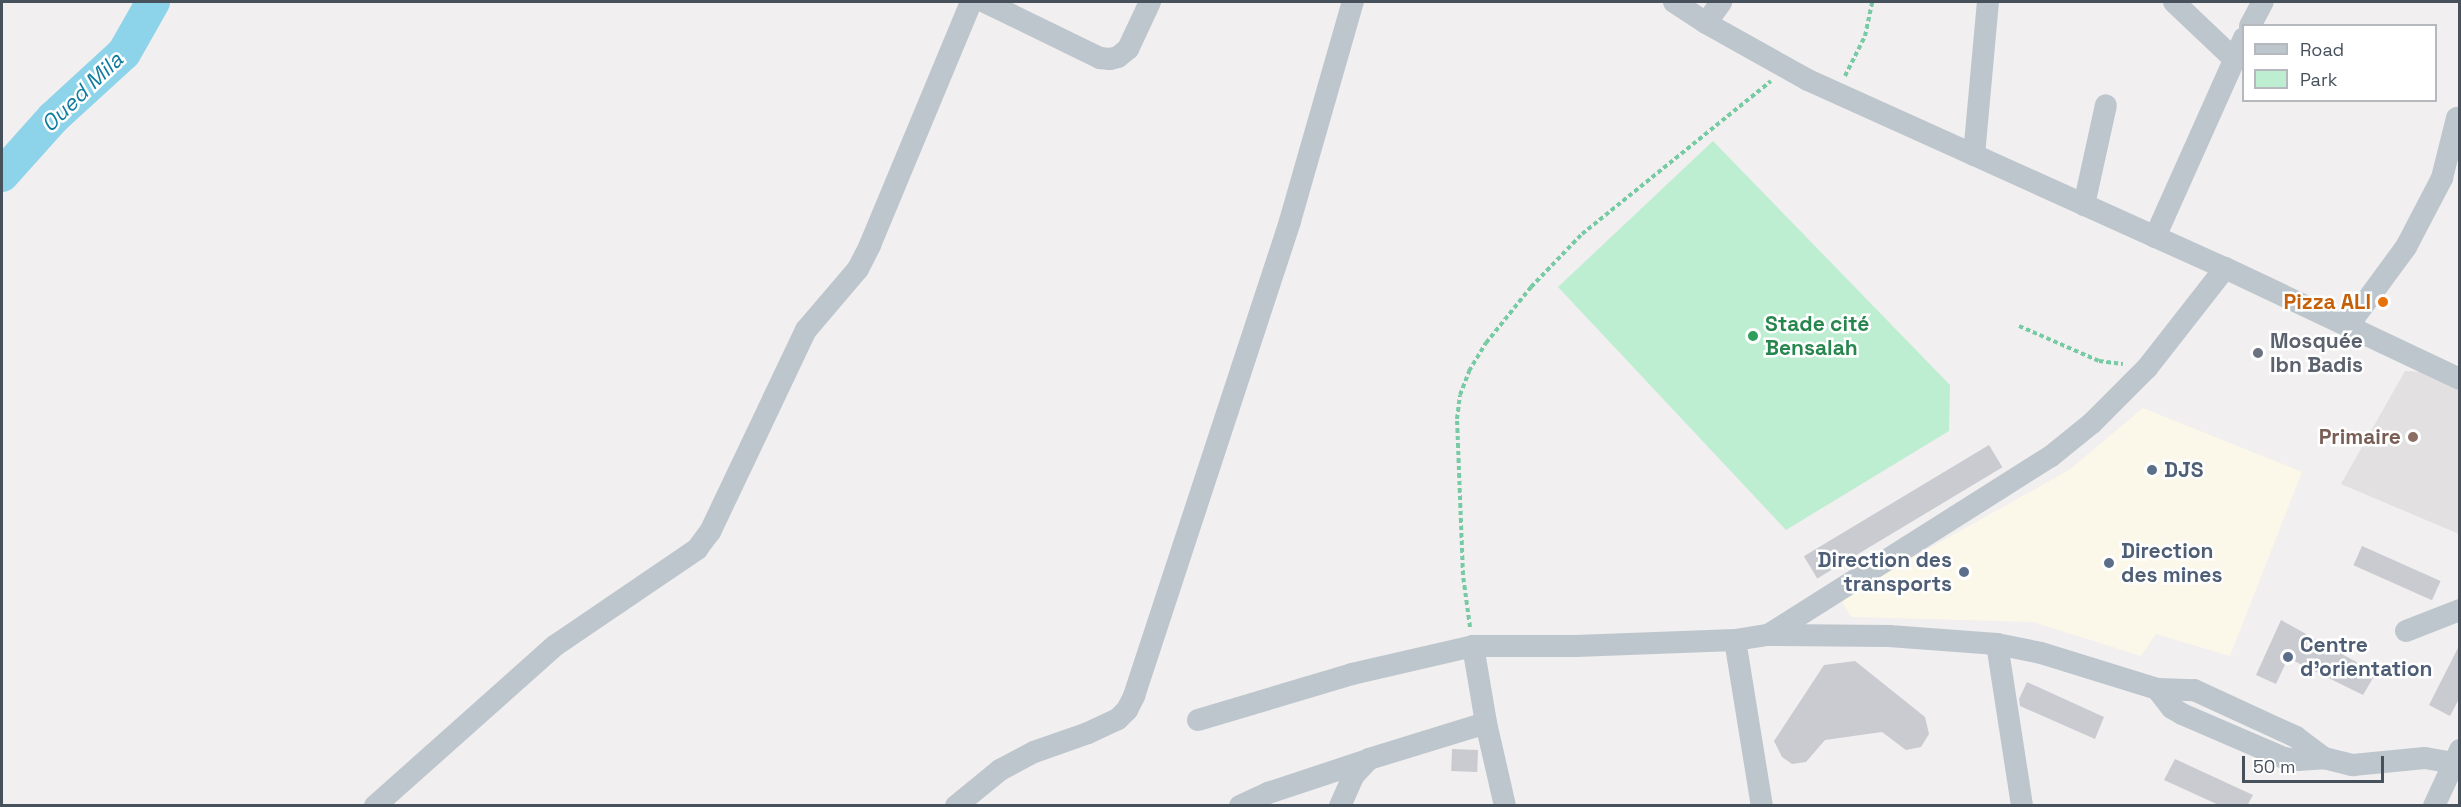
<!DOCTYPE html>
<html>
<head>
<meta charset="utf-8">
<style>
  body { margin:0 }
  #map { position:relative; width:2461px; height:807px; overflow:hidden; background:#f1efef; font-family:"Space Grotesk",sans-serif }
  div>[style] { position:absolute }
  [style*='--x'] { left:calc(var(--x)*1px); top:calc(var(--y)*1px); width:calc(var(--w)*1px); rotate:calc(var(--a)*1deg) }
  .commercial>* { inset:0; background:#fbf7e9 }
  .education>* { inset:0; background:#e2e0e1 }
  .green>* { inset:0; background:#beeed2 }
  .river>* { height:34px; margin:-17px; padding:0 17px; transform-origin:17px; border-radius:17px; background:#8dd3e9 }
  .building>* { inset:0; background:#c9cbd1; transform-origin:0 0 }
  .path>* { height:4px; margin-top:-2px; transform-origin:0; background:repeating-linear-gradient(90deg,#77cba4 0 4.5px,transparent 0 7.5px) }
  .street>* { height:22px; margin:-11px; padding:0 11px; transform-origin:11px; border-radius:11px; background:#bdc6cd }
  .dots>* { width:16px; height:16px; translate:-50% -50%; box-sizing:border-box; border:3px solid #fff; border-radius:50% }
  span { translate:-50% -50%; white-space:nowrap; text-align:center; line-height:1.15; -webkit-text-stroke:5px #fff; paint-order:stroke }
  .food-label { font-size:21px; color:#c56008; font-weight:700 }
  .right { translate:-100% -50%; text-align:right }
  .leisure-label { font-size:21px; color:#27864d; font-weight:700 }
  .left { translate:0 -50%; text-align:left }
  .worship-label { font-size:21px; color:#5b616d; font-weight:700 }
  .education-label { font-size:21px; color:#785e54; font-weight:700 }
  .service-label { font-size:21px; color:#4e5e75; font-weight:700 }
  .water-label { font-size:22px; color:#107c9f; font-style:italic }
  .frame { position:absolute; inset:0; border:3px solid #47515c; pointer-events:none }
  .legend { position:absolute; left:2242px; top:24px; width:195px; height:78px; box-sizing:border-box; background:#fff; border:2px solid #b5b9be; margin:0; padding:8px 10px; list-style:none; font-size:18px; color:#47515c }
  .legend li { display:flex; align-items:center; gap:12px; height:30px }
  .legend b { width:30px; border:2px solid #b5b9be }
  .scale { position:absolute; left:2242px; top:756px; width:142px; height:27px; box-sizing:border-box; border:3px solid #47515c; border-top:0; padding-left:8px; font-size:18px; line-height:21px; white-space:nowrap; color:#47515c; -webkit-text-stroke:4px #fff; paint-order:stroke }
</style>
</head>
<body>
<div id="map">
  <div class="commercial">
    <i style="clip-path:polygon(2143px 408px,2302px 472px,2230px 656px,2156px 634px,2141px 656px,2033px 622px,1851px 617px,1840px 598px,2069px 470px)"></i>
  </div>
  <div class="education">
    <i style="clip-path:polygon(2405px 371px,2424px 372px,2459px 390px,2459px 534px,2341px 484px)"></i>
  </div>
  <div class="green">
    <i style="clip-path:polygon(1713px 141px,1950px 385px,1949px 431px,1786px 530px,1558px 287px)"></i>
  </div>
  <div class="river">
    <i style="--x:2;--y:175;--w:76;--a:-48.2"></i>
    <i style="--x:53;--y:118;--w:96;--a:-42.5"></i>
    <i style="--x:124;--y:53;--w:59;--a:-60.4"></i>
  </div>
  <div class="building">
    <i style="left:1989px;top:445px;width:26px;height:216px;rotate:59deg"></i>
    <i style="left:2362px;top:546px;width:86px;height:21px;rotate:24deg"></i>
    <i style="clip-path:polygon(2281px 620px,2376px 673px,2363px 695px,2288px 658px,2276px 684px,2256px 675px)"></i>
    <i style="clip-path:polygon(2460px 644px,2460px 697px,2450px 716px,2429px 705px)"></i>
    <i style="clip-path:polygon(1855px 661px,1925px 717px,1929px 734px,1921px 747px,1906px 750px,1882px 732px,1825px 740px,1806px 762px,1792px 764px,1782px 757px,1774px 741px,1824px 665px)"></i>
    <i style="clip-path:polygon(2027px 682px,2104px 717px,2095px 739px,2020px 706px,2019px 699px)"></i>
    <i style="left:1452px;top:749px;width:26px;height:22px;rotate:2deg"></i>
    <i style="clip-path:polygon(2175px 759px,2253px 795px,2247px 806px,2221px 806px,2164px 780px)"></i>
  </div>
  <div class="path">
    <i style="--x:1845;--y:76;--w:45;--a:-63.4"></i>
    <i style="--x:1865;--y:36;--w:35;--a:-78"></i>
    <i style="--x:2019;--y:326;--w:87;--a:23.6"></i>
    <i style="--x:2099;--y:361;--w:24;--a:7"></i>
    <i style="--x:1470;--y:627;--w:52;--a:-97.7"></i>
    <i style="--x:1463;--y:575;--w:156;--a:-92.2"></i>
    <i style="--x:1457;--y:419;--w:24;--a:-83"></i>
    <i style="--x:1460;--y:395;--w:26;--a:-69"></i>
    <i style="--x:1469;--y:371;--w:33;--a:-59"></i>
    <i style="--x:1486;--y:343;--w:72;--a:-51.2"></i>
    <i style="--x:1531;--y:287;--w:74;--a:-46.1"></i>
    <i style="--x:1582;--y:234;--w:243;--a:-39"></i>
  </div>
  <div class="street">
    <i style="--x:985;--y:2;--w:128;--a:26"></i>
    <i style="--x:1100;--y:58;--w:10;--a:6"></i>
    <i style="--x:1110;--y:59;--w:8;--a:-14"></i>
    <i style="--x:1118;--y:57;--w:13;--a:-39"></i>
    <i style="--x:1128;--y:49;--w:52;--a:-64.9"></i>
    <i style="--x:1674;--y:2;--w:38;--a:33"></i>
    <i style="--x:1706;--y:23;--w:117;--a:29.2"></i>
    <i style="--x:1808;--y:80;--w:457;--a:24.3"></i>
    <i style="--x:2225;--y:268;--w:260;--a:25.3"></i>
    <i style="--x:2174;--y:2;--w:81;--a:43.5"></i>
    <i style="--x:1706;--y:23;--w:26;--a:-54"></i>
    <i style="--x:2250;--y:26;--w:27;--a:-62"></i>
    <i style="--x:1974;--y:155;--w:154;--a:-84.8"></i>
    <i style="--x:2084;--y:205;--w:102;--a:-77.6"></i>
    <i style="--x:2155;--y:237;--w:218;--a:-65.9"></i>
    <i style="--x:2348;--y:326;--w:98;--a:-53.7"></i>
    <i style="--x:2406;--y:247;--w:78;--a:-62.4"></i>
    <i style="--x:2442;--y:178;--w:62;--a:-76"></i>
    <i style="--x:2406;--y:631;--w:58;--a:-21.3"></i>
    <i style="--x:1768;--y:635;--w:333;--a:-32.3"></i>
    <i style="--x:2050;--y:457;--w:54;--a:-39"></i>
    <i style="--x:2092;--y:423;--w:78;--a:-45"></i>
    <i style="--x:2147;--y:368;--w:127;--a:-52"></i>
    <i style="--x:1735;--y:640;--w:168;--a:80.8"></i>
    <i style="--x:1997;--y:644;--w:164;--a:81.2"></i>
    <i style="--x:1473;--y:646;--w:78;--a:80.4"></i>
    <i style="--x:1486;--y:723;--w:85;--a:77.1"></i>
    <i style="--x:2157;--y:689;--w:24;--a:52"></i>
    <i style="--x:2172;--y:708;--w:12;--a:31"></i>
    <i style="--x:2182;--y:714;--w:111;--a:23.3"></i>
    <i style="--x:2284;--y:758;--w:14;--a:8"></i>
    <i style="--x:2298;--y:760;--w:26;--a:-4"></i>
    <i style="--x:2324;--y:758;--w:30;--a:14"></i>
    <i style="--x:2353;--y:765;--w:72;--a:-5.6"></i>
    <i style="--x:2425;--y:758;--w:29;--a:10"></i>
    <i style="--x:2454;--y:763;--w:8;--a:40"></i>
    <i style="--x:1198;--y:720;--w:161;--a:-16.6"></i>
    <i style="--x:1352;--y:674;--w:124;--a:-13"></i>
    <i style="--x:1473;--y:646;--w:103;--a:0"></i>
    <i style="--x:1576;--y:646;--w:159;--a:-2.2"></i>
    <i style="--x:1735;--y:640;--w:33;--a:-9"></i>
    <i style="--x:1768;--y:635;--w:121;--a:0.5"></i>
    <i style="--x:1889;--y:636;--w:108;--a:4.2"></i>
    <i style="--x:1997;--y:644;--w:45;--a:11.6"></i>
    <i style="--x:2041;--y:653;--w:121;--a:17.2"></i>
    <i style="--x:2157;--y:689;--w:37;--a:2"></i>
    <i style="--x:2194;--y:690;--w:112;--a:24.7"></i>
    <i style="--x:2296;--y:737;--w:35;--a:37"></i>
    <i style="--x:375;--y:806;--w:242;--a:-41.7"></i>
    <i style="--x:556;--y:645;--w:171;--a:-34.2"></i>
    <i style="--x:697;--y:549;--w:21;--a:-53"></i>
    <i style="--x:710;--y:532;--w:224;--a:-64.6"></i>
    <i style="--x:806;--y:330;--w:80;--a:-49.6"></i>
    <i style="--x:858;--y:269;--w:27;--a:-63"></i>
    <i style="--x:870;--y:245;--w:263;--a:-67.4"></i>
    <i style="--x:956;--y:806;--w:57;--a:-39.3"></i>
    <i style="--x:1000;--y:770;--w:38;--a:-28"></i>
    <i style="--x:1034;--y:752;--w:57;--a:-19.4"></i>
    <i style="--x:1088;--y:733;--w:33;--a:-25"></i>
    <i style="--x:1118;--y:719;--w:13;--a:-45"></i>
    <i style="--x:1127;--y:710;--w:16;--a:-63"></i>
    <i style="--x:1134;--y:696;--w:500;--a:-71.8"></i>
    <i style="--x:1290;--y:221;--w:228;--a:-74"></i>
    <i style="--x:1240;--y:806;--w:31;--a:-25"></i>
    <i style="--x:1268;--y:793;--w:105;--a:-18.3"></i>
    <i style="--x:1340;--y:806;--w:34;--a:-66"></i>
    <i style="--x:1354;--y:775;--w:22;--a:-47"></i>
    <i style="--x:1369;--y:759;--w:122;--a:-17.1"></i>
    <i style="--x:2434;--y:806;--w:62;--a:-65.1"></i>
  </div>
  <div class="dots">
    <i style="left:2383px;top:302px;background:#e8710a"></i>
    <i style="left:1753px;top:336px;background:#2e9e5b"></i>
    <i style="left:2258px;top:353px;background:#6b7280"></i>
    <i style="left:2413px;top:437px;background:#8d6e63"></i>
    <i style="left:2152px;top:470px;background:#5c6f8a"></i>
    <i style="left:2109px;top:563px;background:#5c6f8a"></i>
    <i style="left:1964px;top:572px;background:#5c6f8a"></i>
    <i style="left:2288px;top:657px;background:#5c6f8a"></i>
  </div>
  <div class="food-label">
    <span class="right" style="left:2371px;top:302px">Pizza ALI</span>
  </div>
  <div class="leisure-label">
    <span class="left" style="left:1765px;top:336px">Stade cité<br>Bensalah</span>
  </div>
  <div class="worship-label">
    <span class="left" style="left:2270px;top:353px">Mosquée<br>Ibn Badis</span>
  </div>
  <div class="education-label">
    <span class="right" style="left:2401px;top:437px">Primaire</span>
  </div>
  <div class="service-label">
    <span class="left" style="left:2164px;top:470px">DJS</span>
    <span class="left" style="left:2121px;top:563px">Direction<br>des mines</span>
    <span class="right" style="left:1952px;top:572px">Direction des<br>transports</span>
    <span class="left" style="left:2300px;top:657px">Centre<br>d'orientation</span>
  </div>
  <div class="water-label">
    <span style="left:82px;top:92px;rotate:-44deg">Oued Mila</span>
  </div>
  <div class="frame"></div>
  <ul class="legend">
  <li><b style="height:8px;background:#bdc6cd"></b>Road</li>
  <li><b style="height:16px;background:#beeed2"></b>Park</li>
  </ul>
  <div class="scale">50 m</div>
</div>
</body>
</html>
